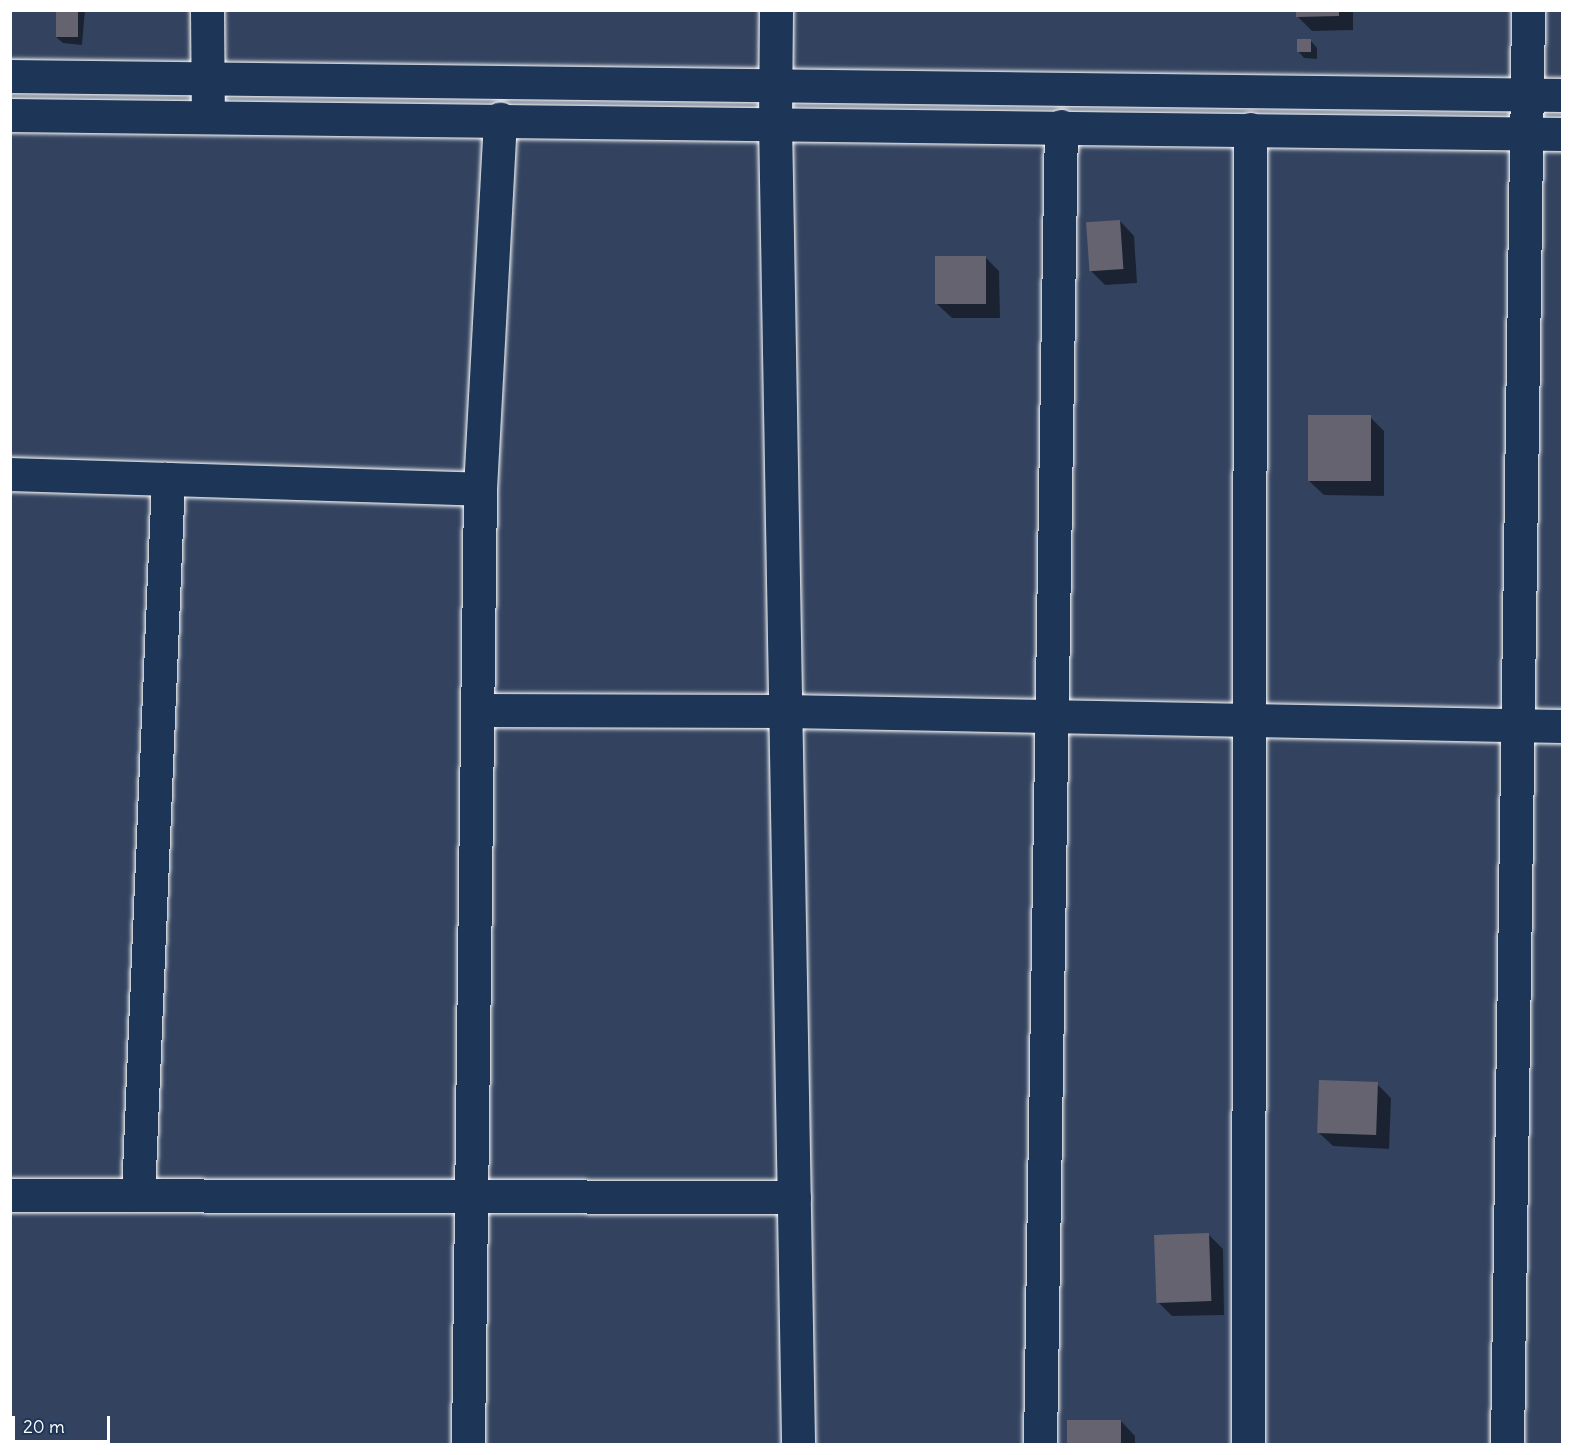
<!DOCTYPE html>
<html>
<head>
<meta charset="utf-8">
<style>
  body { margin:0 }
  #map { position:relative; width:1573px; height:1455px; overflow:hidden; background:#33435f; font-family:Delius,sans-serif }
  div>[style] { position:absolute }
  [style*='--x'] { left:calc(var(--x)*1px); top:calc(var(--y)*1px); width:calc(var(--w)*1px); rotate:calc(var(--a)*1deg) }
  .shadow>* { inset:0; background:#0007 }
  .building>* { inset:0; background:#666371; transform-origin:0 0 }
  .roads { filter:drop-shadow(0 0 2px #fff) drop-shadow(0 0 2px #fff) }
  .minor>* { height:33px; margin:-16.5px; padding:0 16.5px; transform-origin:16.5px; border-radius:16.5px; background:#1d3557 }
  .tertiary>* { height:33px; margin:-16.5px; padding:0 16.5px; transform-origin:16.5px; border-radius:16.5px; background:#1d3557 }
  span { translate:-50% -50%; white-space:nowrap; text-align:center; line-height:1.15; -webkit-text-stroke:5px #1d3557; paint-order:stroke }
  .frame { position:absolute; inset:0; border:12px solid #fff; pointer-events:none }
  .scale { position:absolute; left:12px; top:1416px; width:98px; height:27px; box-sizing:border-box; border:3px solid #fff; border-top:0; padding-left:8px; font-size:18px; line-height:21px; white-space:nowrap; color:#fff; -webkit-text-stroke:4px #1d3557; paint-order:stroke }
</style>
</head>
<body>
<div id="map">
  <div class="shadow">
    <i style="clip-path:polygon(58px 10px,85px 10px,82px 45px,63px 43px,56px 37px)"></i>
    <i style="clip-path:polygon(1298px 10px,1353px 10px,1353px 30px,1312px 31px,1298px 17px)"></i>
    <i style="clip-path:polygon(1311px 41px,1317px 48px,1317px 59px,1304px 58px,1298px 51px)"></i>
    <i style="clip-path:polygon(1120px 221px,1134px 236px,1137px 283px,1105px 285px,1090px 270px)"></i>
    <i style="clip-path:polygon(985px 257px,999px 271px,1000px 318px,952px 318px,937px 304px)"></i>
    <i style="clip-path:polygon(1370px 417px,1384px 431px,1384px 496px,1324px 495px,1309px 481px)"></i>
    <i style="clip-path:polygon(1377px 1084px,1391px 1098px,1389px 1149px,1333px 1146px,1318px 1132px)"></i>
    <i style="clip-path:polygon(1208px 1234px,1223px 1249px,1224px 1315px,1172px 1316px,1157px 1301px)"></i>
    <i style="clip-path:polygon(1121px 1421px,1135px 1436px,1135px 1444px,1069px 1444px,1068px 1422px)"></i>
  </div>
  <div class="building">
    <i style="left:56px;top:10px;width:22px;height:27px"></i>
    <i style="clip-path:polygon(1296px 10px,1339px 10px,1339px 16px,1296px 17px)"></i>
    <i style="left:1297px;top:39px;width:14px;height:13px"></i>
    <i style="left:1120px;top:220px;width:49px;height:34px;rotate:86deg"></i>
    <i style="left:935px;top:256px;width:51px;height:48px"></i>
    <i style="left:1308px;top:415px;width:63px;height:66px"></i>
    <i style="left:1319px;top:1080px;width:59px;height:53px;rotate:2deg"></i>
    <i style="left:1209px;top:1233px;width:68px;height:55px;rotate:88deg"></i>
    <i style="left:1121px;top:1420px;width:24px;height:54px;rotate:90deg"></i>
  </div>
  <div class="roads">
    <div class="minor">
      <i style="--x:207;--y:10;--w:106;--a:89.5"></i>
      <i style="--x:776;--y:10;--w:112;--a:90.5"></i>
      <i style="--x:775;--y:122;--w:1322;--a:89"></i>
      <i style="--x:10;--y:474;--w:470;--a:1.8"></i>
      <i style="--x:477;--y:710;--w:308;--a:0.2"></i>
      <i style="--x:785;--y:711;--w:777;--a:1.11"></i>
      <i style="--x:10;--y:1195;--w:784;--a:0.15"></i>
      <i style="--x:138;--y:1195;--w:717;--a:-87.6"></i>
      <i style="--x:468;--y:1444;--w:955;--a:-89.28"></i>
      <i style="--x:480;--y:489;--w:371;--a:-86.9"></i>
      <i style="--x:1040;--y:1444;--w:1318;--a:-89.09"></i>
      <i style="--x:1248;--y:1444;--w:1315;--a:-89.91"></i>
      <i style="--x:1507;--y:1444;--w:1434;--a:-89.16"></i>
    </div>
    <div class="tertiary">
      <i style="--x:10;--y:76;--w:1552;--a:0.7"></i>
      <i style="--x:10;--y:115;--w:1552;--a:0.7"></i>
    </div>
  </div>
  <div class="frame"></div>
  <div class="scale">20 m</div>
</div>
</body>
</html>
